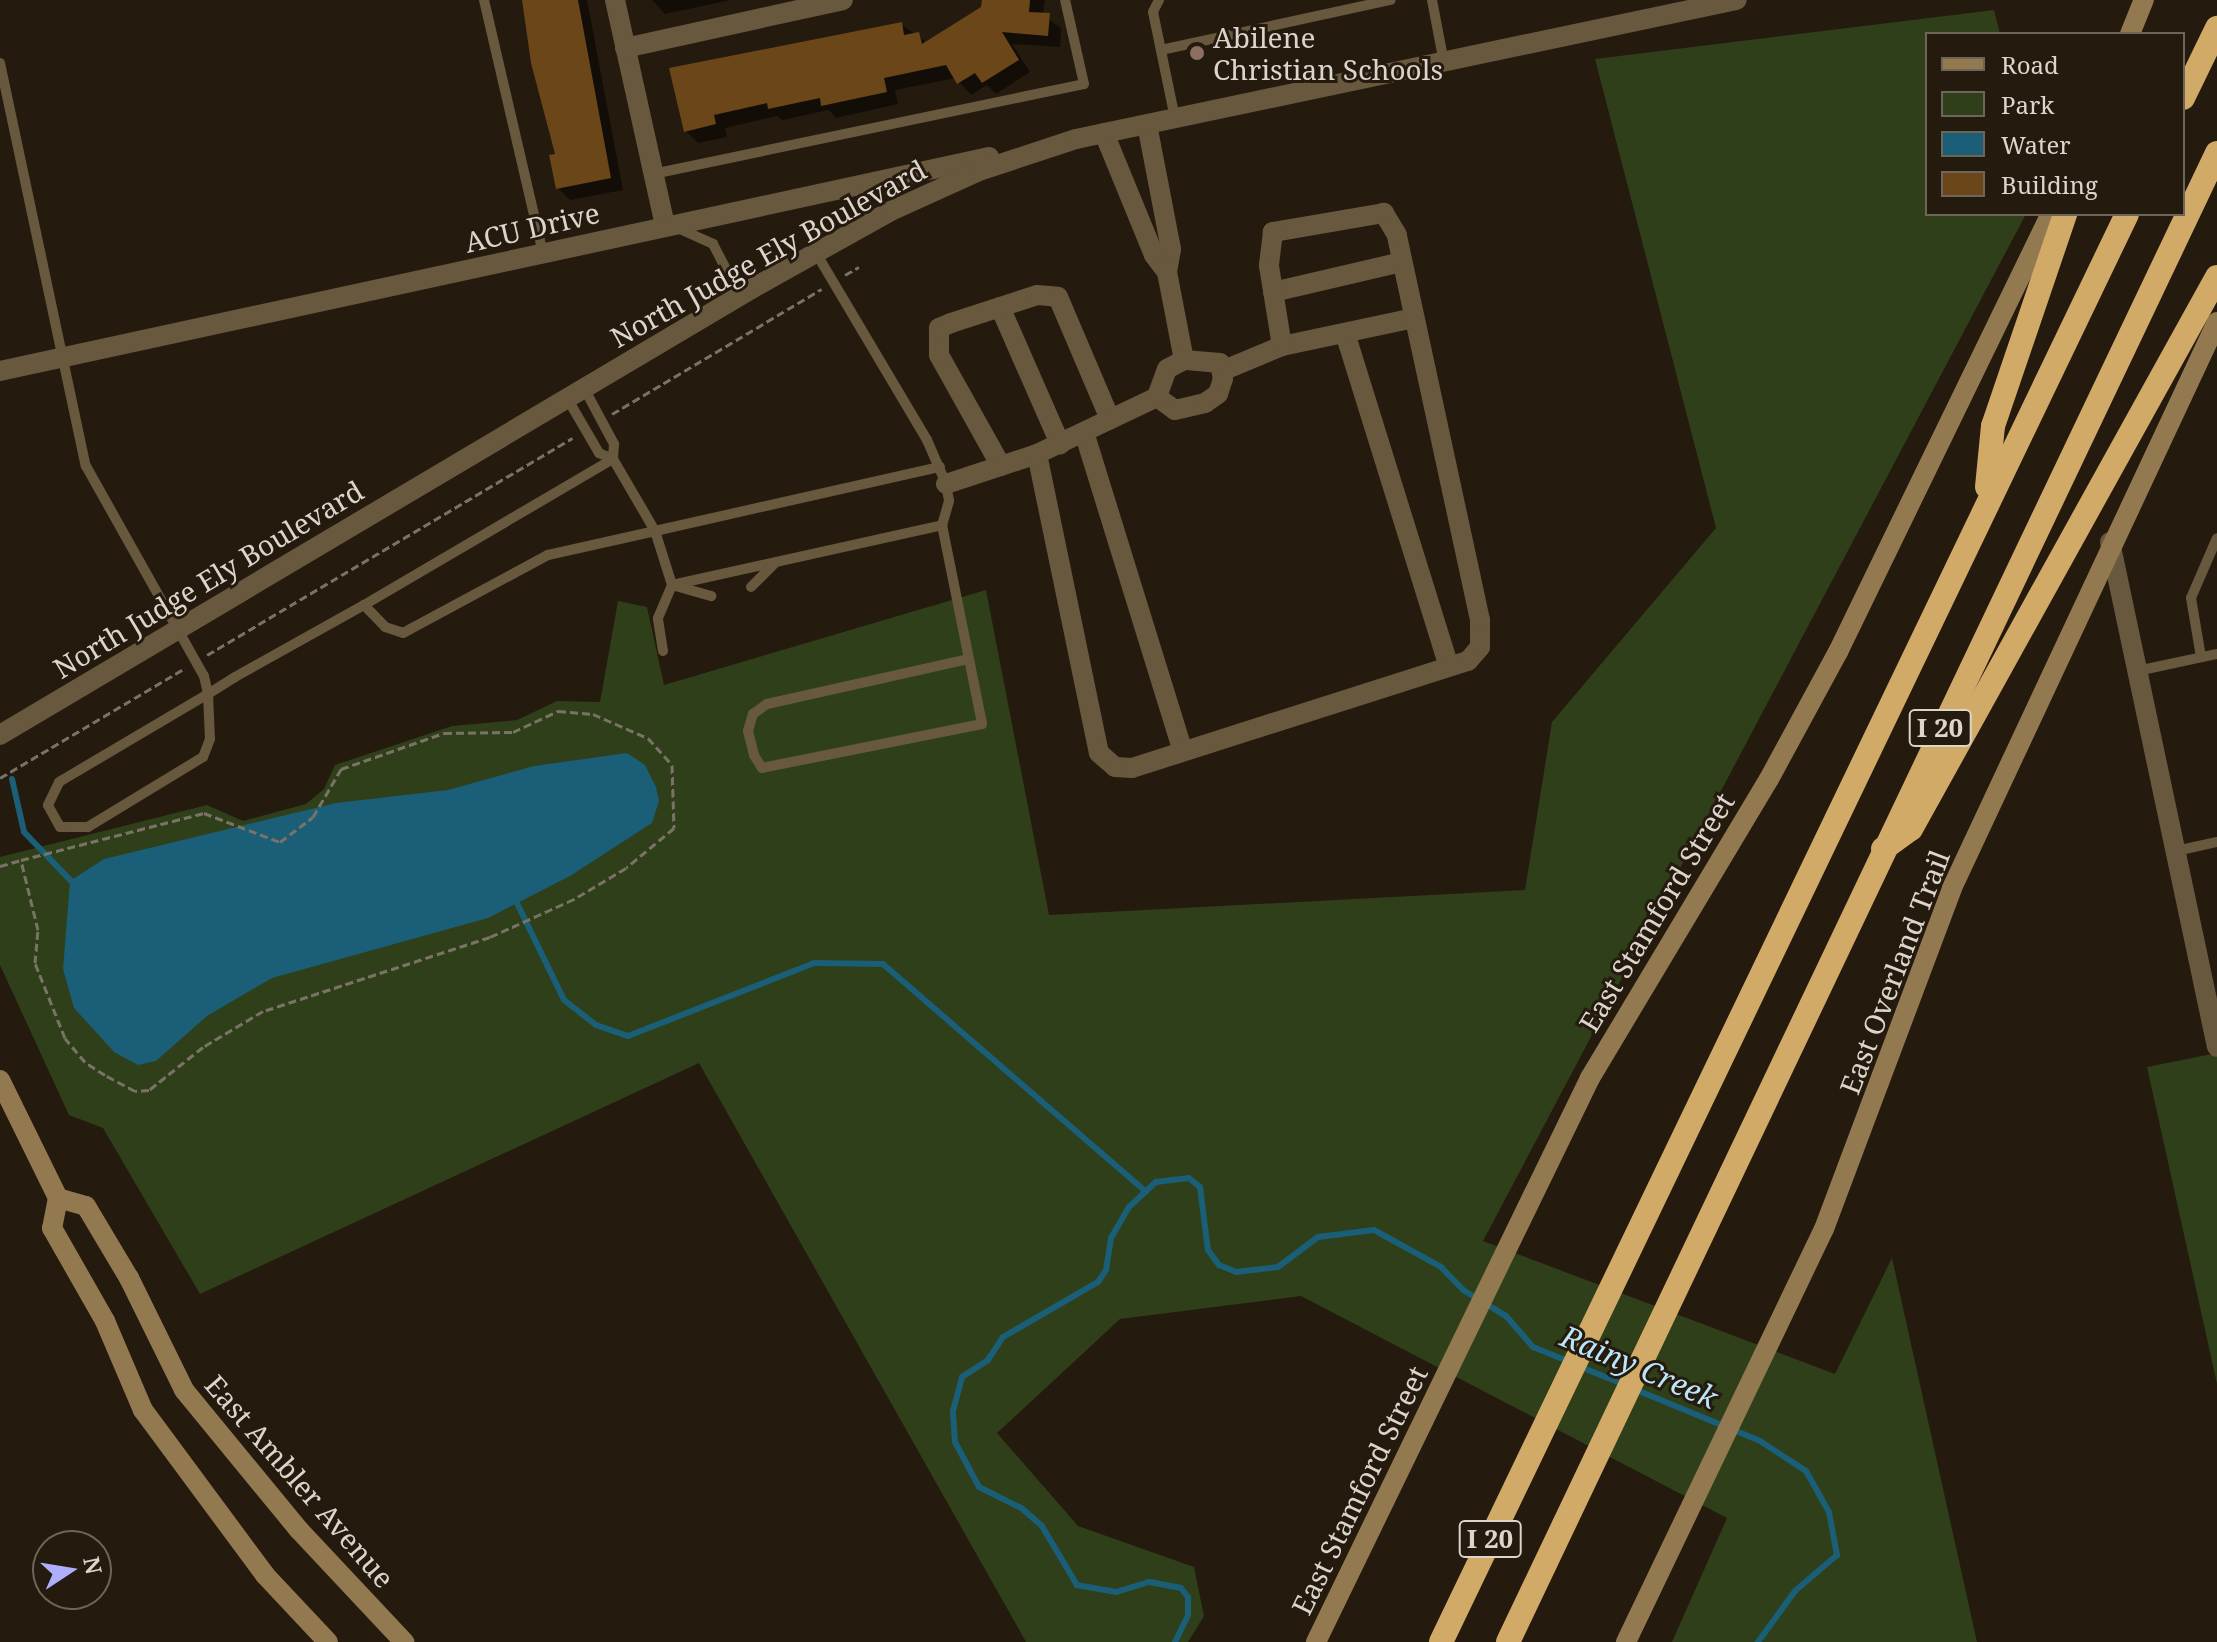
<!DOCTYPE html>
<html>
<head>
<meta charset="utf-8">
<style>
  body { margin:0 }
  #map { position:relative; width:2217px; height:1642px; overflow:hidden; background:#251a0e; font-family:"Noto Serif",serif }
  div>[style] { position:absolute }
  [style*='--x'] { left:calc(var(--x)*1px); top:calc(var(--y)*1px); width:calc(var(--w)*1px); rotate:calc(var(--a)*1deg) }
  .green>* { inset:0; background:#2e3f19 }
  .water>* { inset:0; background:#1a5e77 }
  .shadow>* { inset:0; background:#0007 }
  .stream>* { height:6px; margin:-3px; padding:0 3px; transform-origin:3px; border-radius:3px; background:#1a5e77 }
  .building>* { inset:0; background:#6a4619 }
  .path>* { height:3px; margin-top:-1.5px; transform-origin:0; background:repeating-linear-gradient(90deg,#7b7267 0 8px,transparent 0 12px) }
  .service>* { height:10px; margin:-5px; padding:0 5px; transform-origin:5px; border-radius:5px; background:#67583e }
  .minor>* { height:20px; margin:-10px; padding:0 10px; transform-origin:10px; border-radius:10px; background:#67583e }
  .tertiary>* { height:20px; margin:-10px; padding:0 10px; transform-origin:10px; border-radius:10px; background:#67583e }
  .secondary>* { height:20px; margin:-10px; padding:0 10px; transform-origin:10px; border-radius:10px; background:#927950 }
  .motorway>* { height:24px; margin:-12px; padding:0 12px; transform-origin:12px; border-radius:12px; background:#d1aa68 }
  .dots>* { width:22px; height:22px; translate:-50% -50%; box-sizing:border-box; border:4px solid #251a0e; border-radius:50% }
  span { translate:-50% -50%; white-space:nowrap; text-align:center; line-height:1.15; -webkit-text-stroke:6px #251a0e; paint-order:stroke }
  .shield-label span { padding:2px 6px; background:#251a0e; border:2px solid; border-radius:6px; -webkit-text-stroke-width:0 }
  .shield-label { font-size:26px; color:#dcd5cc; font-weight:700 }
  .poi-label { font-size:28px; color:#dcd5cc }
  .left { translate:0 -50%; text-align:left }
  .street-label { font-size:28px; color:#dcd5cc }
  .water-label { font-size:30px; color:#bbe5f8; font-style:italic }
  .legend { position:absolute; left:1925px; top:32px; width:260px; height:184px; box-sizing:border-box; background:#251a0e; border:2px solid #6e655a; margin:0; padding:10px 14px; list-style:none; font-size:24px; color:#dcd5cc }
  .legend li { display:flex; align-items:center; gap:16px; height:40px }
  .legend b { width:40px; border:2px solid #6e655a }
  .north { position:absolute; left:32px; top:1530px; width:80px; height:80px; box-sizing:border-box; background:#251a0e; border:2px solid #6e655a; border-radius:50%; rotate:78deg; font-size:22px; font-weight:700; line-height:32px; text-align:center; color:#dcd5cc }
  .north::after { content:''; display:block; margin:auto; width:28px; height:36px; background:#adaffb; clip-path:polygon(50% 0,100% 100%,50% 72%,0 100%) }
</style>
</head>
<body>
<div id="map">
  <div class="green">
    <i style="clip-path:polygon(1994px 10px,2000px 34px,1927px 34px,1927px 214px,2026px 214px,1483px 1241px,1835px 1374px,1892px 1258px,1977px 1642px,1672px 1642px,1727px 1518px,1301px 1296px,1120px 1319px,997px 1433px,1078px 1526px,1194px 1567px,1204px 1616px,1188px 1642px,1026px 1642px,699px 1063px,200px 1294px,103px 1128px,69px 1115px,0 965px,0 857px,207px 805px,243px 821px,306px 804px,324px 789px,335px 765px,452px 726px,517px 720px,557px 701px,600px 702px,618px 601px,647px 607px,664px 685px,986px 590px,1049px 915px,1525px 890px,1552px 722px,1716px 528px,1595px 59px)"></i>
    <i style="clip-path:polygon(2217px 1053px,2217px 1384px,2147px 1067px)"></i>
  </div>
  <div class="water">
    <i style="clip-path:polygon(627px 753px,645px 765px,656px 787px,659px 801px,652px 823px,570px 876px,488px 918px,272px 978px,207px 1016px,156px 1061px,138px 1065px,114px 1052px,74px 1008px,63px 969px,70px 881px,104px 859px,336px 803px,448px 790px,534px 766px)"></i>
  </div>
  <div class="shadow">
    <i style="clip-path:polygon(524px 0,587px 0,623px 190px,570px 200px,558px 188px,558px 155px)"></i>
    <i style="clip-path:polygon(652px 0,731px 0,665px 14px)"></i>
    <i style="clip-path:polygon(984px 0,1045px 0,1043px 15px,1061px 28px,1060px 47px,1012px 44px,1030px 72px,996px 94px,987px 85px,971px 95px,956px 78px,895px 90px,898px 104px,836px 118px,829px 110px,782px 120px,777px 116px,725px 128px,727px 137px,698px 143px,686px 131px,672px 70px,901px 24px,927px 43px,983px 8px)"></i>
  </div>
  <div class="stream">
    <i style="--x:12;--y:779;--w:54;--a:77.2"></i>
    <i style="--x:24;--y:832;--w:74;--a:46.1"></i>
    <i style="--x:514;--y:897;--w:114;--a:64.1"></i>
    <i style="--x:564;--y:1000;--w:41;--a:38"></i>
    <i style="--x:596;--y:1025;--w:34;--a:19"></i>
    <i style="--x:628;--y:1036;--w:200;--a:-21.4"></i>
    <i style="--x:814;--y:963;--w:69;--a:0.8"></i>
    <i style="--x:883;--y:964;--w:348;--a:40.9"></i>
    <i style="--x:1578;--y:1366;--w:48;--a:21.8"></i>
    <i style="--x:1634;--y:1389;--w:136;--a:22.4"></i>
    <i style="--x:1760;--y:1441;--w:55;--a:33.1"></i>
    <i style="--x:1806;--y:1471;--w:47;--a:60.7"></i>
    <i style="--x:1829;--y:1512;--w:44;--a:79.5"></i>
    <i style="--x:1837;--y:1555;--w:55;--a:139.4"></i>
    <i style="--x:1795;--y:1591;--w:63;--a:126"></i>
    <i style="--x:1175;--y:1642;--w:30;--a:-64"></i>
    <i style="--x:1188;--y:1615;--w:18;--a:-90"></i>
    <i style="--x:1188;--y:1597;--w:11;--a:-128"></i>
    <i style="--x:1181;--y:1588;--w:33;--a:-169"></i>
    <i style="--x:1149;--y:1582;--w:34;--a:163"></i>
    <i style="--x:1116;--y:1592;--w:40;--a:-170"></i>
    <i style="--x:1077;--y:1585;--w:69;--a:-120.7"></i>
    <i style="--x:1042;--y:1526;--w:28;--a:-139"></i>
    <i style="--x:1021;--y:1508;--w:47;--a:-153.4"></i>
    <i style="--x:979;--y:1487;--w:51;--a:-118.1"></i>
    <i style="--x:955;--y:1442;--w:31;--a:-94"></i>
    <i style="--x:953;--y:1411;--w:35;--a:-75"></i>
    <i style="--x:962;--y:1377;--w:31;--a:-33"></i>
    <i style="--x:988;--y:1360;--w:27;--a:-57"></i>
    <i style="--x:1003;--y:1337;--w:110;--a:-30.1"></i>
    <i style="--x:1098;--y:1282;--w:14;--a:-56"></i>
    <i style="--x:1106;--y:1270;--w:32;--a:-81"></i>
    <i style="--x:1111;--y:1238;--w:36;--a:-60"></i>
    <i style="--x:1129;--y:1207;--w:37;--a:-43"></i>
    <i style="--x:1156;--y:1182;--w:33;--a:-7"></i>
    <i style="--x:1189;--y:1178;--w:14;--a:39"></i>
    <i style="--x:1200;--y:1187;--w:64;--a:82.8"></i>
    <i style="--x:1208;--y:1250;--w:19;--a:54"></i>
    <i style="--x:1219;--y:1265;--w:18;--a:22"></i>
    <i style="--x:1236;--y:1272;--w:42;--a:-6.8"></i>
    <i style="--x:1278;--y:1267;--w:50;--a:-36.9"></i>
    <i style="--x:1318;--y:1237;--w:56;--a:-7.1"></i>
    <i style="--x:1374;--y:1230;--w:77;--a:28.9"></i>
    <i style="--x:1441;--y:1267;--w:32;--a:46"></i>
    <i style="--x:1463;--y:1290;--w:50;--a:31.2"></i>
    <i style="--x:1506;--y:1316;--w:41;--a:48.9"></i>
    <i style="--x:1533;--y:1347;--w:38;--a:22"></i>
  </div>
  <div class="building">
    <i style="clip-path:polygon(522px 0,578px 0,611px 178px,556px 189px,549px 155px,555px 154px,531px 63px)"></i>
    <i style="clip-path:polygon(982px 0,1030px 0,1029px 12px,1050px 13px,1048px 36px,1002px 32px,1019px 60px,982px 83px,975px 73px,957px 84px,946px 65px,884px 78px,887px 92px,821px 106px,820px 98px,768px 109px,767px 103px,714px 115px,716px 124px,684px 132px,669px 68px,902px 22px,904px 35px,919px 32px,922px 44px,981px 7px)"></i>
  </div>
  <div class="path">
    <i style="--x:845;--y:275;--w:16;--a:-30"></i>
    <i style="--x:612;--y:414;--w:244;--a:-30.8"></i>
    <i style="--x:207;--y:655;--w:425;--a:-30.7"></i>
    <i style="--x:558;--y:711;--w:35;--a:5"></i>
    <i style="--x:593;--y:714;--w:60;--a:23.6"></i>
    <i style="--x:648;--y:738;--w:36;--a:48"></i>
    <i style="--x:672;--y:765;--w:63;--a:88.2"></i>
    <i style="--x:674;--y:828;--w:62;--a:140.2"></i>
    <i style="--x:626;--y:868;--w:61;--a:149.2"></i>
    <i style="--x:574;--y:899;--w:92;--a:155.7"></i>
    <i style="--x:490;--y:937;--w:239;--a:161.9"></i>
    <i style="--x:263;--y:1011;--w:70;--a:149"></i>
    <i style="--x:203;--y:1047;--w:69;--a:141.5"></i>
    <i style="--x:149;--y:1090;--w:14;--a:176"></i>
    <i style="--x:135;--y:1091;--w:34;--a:-152"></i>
    <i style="--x:105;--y:1075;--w:24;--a:-147"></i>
    <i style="--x:85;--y:1062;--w:31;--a:-130"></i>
    <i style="--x:65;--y:1038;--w:81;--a:-111.8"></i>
    <i style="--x:35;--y:963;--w:33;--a:-85"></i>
    <i style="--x:38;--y:930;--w:72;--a:-103.7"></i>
    <i style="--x:21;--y:860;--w:189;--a:-14.4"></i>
    <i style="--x:204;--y:813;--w:81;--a:20.9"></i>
    <i style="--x:280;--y:842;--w:41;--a:-37.1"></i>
    <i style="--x:313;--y:817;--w:56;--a:-59.7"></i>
    <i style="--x:341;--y:769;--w:109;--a:-19.3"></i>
    <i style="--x:444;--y:733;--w:69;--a:-0.8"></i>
    <i style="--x:513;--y:732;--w:50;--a:-25"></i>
    <i style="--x:0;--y:778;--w:212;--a:-30.7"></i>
    <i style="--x:0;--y:866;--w:22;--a:-16"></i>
  </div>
  <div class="service">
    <i style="--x:484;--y:0;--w:260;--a:76.9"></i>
    <i style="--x:1159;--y:0;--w:13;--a:117"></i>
    <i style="--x:1153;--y:12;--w:108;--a:78.3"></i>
    <i style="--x:1432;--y:0;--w:64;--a:79.2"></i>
    <i style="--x:1161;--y:50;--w:235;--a:-12.3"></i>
    <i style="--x:0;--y:63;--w:412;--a:78"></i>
    <i style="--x:86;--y:466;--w:241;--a:60.7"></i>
    <i style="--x:204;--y:676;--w:18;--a:77"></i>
    <i style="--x:208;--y:694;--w:45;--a:87.5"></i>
    <i style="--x:210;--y:739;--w:19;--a:111"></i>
    <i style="--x:203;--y:757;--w:135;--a:148.7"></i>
    <i style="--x:88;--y:827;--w:28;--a:180"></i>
    <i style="--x:60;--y:827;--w:25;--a:-119"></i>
    <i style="--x:48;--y:805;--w:25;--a:-64"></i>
    <i style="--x:59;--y:782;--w:173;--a:-30.6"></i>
    <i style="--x:208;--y:694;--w:32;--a:-32"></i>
    <i style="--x:235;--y:677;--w:148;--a:-29.2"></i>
    <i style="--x:364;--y:605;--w:30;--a:46"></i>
    <i style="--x:385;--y:627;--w:19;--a:18"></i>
    <i style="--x:403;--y:633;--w:165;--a:-28.3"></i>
    <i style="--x:548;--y:555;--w:110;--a:-12.6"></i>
    <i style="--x:655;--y:531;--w:57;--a:72.5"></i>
    <i style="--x:672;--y:585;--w:277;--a:-12.5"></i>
    <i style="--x:653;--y:174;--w:440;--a:-11.8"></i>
    <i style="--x:1084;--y:84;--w:86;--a:-102.7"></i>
    <i style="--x:682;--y:230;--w:34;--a:24"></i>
    <i style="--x:713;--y:244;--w:59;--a:62.6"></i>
    <i style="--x:816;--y:253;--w:217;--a:59.3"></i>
    <i style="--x:927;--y:440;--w:48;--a:66.6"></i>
    <i style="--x:946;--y:484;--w:17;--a:80"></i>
    <i style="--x:949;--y:501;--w:25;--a:106"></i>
    <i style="--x:942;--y:525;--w:203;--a:78.6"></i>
    <i style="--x:982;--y:724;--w:224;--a:168.7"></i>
    <i style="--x:762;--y:768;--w:15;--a:-122"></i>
    <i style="--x:754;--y:755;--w:25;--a:-104"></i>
    <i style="--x:748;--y:731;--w:18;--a:-74"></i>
    <i style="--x:753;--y:714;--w:17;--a:-36"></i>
    <i style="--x:767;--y:704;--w:206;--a:-12.6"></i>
    <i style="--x:584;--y:388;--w:64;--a:61.8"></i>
    <i style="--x:614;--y:444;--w:15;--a:94"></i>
    <i style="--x:613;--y:459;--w:83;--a:59.7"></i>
    <i style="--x:655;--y:531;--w:292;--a:-12.7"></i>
    <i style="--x:567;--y:398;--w:64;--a:59.8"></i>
    <i style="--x:599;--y:453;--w:15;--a:23"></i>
    <i style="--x:751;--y:587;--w:35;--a:-45"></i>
    <i style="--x:364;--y:605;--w:289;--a:-30.4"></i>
    <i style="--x:663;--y:651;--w:33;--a:-99"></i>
    <i style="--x:658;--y:618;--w:36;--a:-67"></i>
    <i style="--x:672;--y:585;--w:41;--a:15.8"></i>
    <i style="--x:2201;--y:657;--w:60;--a:-99.6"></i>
    <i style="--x:2191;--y:598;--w:65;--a:-66.6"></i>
    <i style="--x:2137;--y:671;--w:82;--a:-12"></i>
    <i style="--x:2176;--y:851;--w:42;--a:-12.4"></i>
  </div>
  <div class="minor">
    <i style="--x:615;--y:0;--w:231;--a:77.5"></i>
    <i style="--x:625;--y:48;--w:223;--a:-12.4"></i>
    <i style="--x:1104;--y:133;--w:132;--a:67.7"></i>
    <i style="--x:1154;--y:255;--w:21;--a:53"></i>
    <i style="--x:1167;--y:272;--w:23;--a:-80"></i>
    <i style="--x:1171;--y:249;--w:127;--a:-100.9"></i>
    <i style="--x:1167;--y:272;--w:90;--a:79.1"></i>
    <i style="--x:1273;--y:292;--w:132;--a:-13.1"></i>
    <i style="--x:1000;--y:307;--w:150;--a:66.3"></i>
    <i style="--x:1345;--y:333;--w:349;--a:72.7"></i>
    <i style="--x:1222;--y:371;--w:65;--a:-22.6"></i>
    <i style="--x:1282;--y:346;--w:135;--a:-12"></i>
    <i style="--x:1084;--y:432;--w:334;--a:72.8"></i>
    <i style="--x:1037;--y:454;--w:305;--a:78.3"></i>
    <i style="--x:1099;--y:753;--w:21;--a:41"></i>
    <i style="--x:1115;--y:767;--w:17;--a:3"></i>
    <i style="--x:1132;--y:768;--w:353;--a:-17.7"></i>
    <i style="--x:1468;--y:661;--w:18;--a:-49"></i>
    <i style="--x:1480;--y:647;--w:27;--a:-90"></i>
    <i style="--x:1480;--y:620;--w:394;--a:-102.2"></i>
    <i style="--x:1397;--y:235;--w:26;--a:-121"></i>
    <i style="--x:1384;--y:213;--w:113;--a:170.3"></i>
    <i style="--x:1273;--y:232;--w:34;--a:97"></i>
    <i style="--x:1269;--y:266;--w:81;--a:80.8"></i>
    <i style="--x:1001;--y:466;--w:127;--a:-119.2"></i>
    <i style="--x:939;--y:355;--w:27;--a:-90"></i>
    <i style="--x:939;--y:328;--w:13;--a:-23"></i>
    <i style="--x:951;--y:323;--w:90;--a:-18"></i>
    <i style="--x:1037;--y:295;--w:21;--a:5"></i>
    <i style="--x:1058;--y:297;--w:133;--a:66.9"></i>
    <i style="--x:946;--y:484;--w:96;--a:-18.2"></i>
    <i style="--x:1037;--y:454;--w:133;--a:-25.4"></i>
    <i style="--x:1157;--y:397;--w:22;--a:36"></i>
    <i style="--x:1175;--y:410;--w:31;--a:-13"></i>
    <i style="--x:1205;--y:403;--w:16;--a:-35"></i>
    <i style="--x:1218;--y:394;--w:16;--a:-72"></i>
    <i style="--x:1223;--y:379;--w:16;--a:-101"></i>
    <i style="--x:1220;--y:363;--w:36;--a:-175"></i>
    <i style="--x:1184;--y:360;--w:19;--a:152"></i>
    <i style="--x:1167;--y:369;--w:30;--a:110"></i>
    <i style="--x:2110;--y:542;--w:516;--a:78.04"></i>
  </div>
  <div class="tertiary">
    <i style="--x:0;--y:371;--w:1012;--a:-12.21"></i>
    <i style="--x:0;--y:735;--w:876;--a:-30.69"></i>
    <i style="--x:753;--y:288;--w:158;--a:-29.2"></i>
    <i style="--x:891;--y:211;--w:97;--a:-24.4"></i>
    <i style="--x:979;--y:171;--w:102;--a:-18.3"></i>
    <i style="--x:1076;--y:139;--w:675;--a:-11.88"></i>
  </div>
  <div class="secondary">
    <i style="--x:2130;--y:34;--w:37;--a:-68"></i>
    <i style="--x:0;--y:1080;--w:131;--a:63.8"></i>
    <i style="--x:58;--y:1198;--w:31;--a:101"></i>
    <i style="--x:52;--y:1228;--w:107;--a:60.3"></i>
    <i style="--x:105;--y:1321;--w:97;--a:66.9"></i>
    <i style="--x:143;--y:1410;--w:205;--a:53.5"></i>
    <i style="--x:265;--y:1575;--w:92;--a:46.8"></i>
    <i style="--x:58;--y:1198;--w:29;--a:16"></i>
    <i style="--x:86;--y:1206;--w:84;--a:59.2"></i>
    <i style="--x:129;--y:1278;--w:125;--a:63.8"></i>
    <i style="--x:184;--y:1390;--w:181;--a:50.6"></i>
    <i style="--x:299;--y:1530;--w:154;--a:46.8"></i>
    <i style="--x:1316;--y:1642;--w:627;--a:-64.09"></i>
    <i style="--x:1590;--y:1078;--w:348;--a:-59.1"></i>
    <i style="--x:1769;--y:779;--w:145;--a:-61.5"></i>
    <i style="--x:1838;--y:652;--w:487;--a:-64.1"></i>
    <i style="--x:1626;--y:1642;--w:458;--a:-64.4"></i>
    <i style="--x:1824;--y:1229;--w:364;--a:-69.4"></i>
    <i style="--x:1952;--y:888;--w:625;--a:-64.91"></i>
  </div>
  <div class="motorway">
    <i style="--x:2183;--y:98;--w:78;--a:-64.1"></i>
    <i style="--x:1987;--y:487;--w:61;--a:-84.4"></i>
    <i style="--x:1993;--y:426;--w:224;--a:-71.2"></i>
    <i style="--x:1883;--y:849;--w:34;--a:-36"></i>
    <i style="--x:1911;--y:829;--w:631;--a:-61"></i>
    <i style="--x:1441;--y:1642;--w:1584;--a:-64.34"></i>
    <i style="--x:1508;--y:1642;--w:1649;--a:-64.54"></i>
  </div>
  <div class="dots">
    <i style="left:1197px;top:53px;background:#8d6e63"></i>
  </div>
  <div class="shield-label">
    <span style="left:1940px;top:728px">I 20</span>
    <span style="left:1490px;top:1539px">I 20</span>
  </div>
  <div class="poi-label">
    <span class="left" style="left:1213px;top:53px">Abilene<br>Christian Schools</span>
  </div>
  <div class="street-label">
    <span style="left:532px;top:227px;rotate:-13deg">ACU Drive</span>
    <span style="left:768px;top:253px;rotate:-29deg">North Judge Ely Boulevard</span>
    <span style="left:208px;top:579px;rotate:-31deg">North Judge Ely Boulevard</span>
    <span style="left:1656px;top:912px;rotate:-59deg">East Stamford Street</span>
    <span style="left:1894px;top:972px;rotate:-69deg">East Overland Trail</span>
    <span style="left:300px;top:1481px;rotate:49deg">East Ambler Avenue</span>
    <span style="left:1359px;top:1490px;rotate:-64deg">East Stamford Street</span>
  </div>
  <div class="water-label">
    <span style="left:1639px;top:1367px;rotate:23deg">Rainy Creek</span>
  </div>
  <ul class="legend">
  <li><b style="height:10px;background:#927950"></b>Road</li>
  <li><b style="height:22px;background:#2e3f19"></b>Park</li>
  <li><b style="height:22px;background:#1a5e77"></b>Water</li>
  <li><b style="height:22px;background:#6a4619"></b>Building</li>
  </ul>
  <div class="north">N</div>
</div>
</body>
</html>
